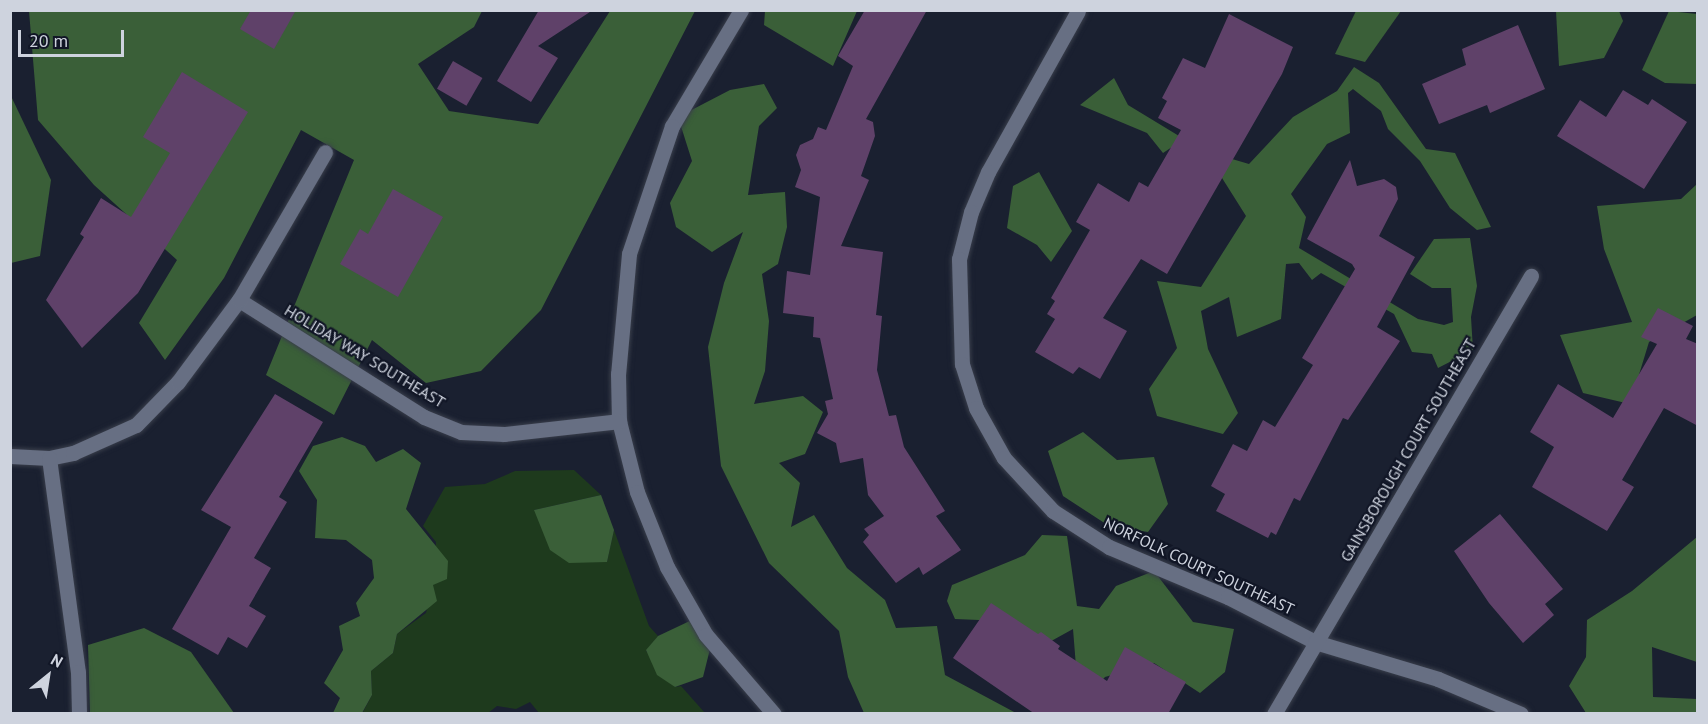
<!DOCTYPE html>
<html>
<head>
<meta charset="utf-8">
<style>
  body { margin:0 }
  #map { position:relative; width:1708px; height:724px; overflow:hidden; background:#1a2030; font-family:"PT Sans",sans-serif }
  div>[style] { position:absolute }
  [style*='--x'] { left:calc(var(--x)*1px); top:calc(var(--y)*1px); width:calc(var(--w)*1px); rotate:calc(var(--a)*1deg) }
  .green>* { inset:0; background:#1e3a1d }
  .forest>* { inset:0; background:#3a5f38 }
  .building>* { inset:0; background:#5f4169; transform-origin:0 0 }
  .roads { filter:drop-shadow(0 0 2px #393e4b) drop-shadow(0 0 2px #393e4b) }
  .minor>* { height:15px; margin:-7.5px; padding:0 7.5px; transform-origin:7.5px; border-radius:7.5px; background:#676f83 }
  span { translate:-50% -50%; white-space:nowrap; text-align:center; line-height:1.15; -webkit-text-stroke:4.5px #111626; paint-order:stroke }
  .street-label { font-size:16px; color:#ced3de }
  .frame { position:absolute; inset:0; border:12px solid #ced3de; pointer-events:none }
  .north { position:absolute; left:18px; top:646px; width:60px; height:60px; -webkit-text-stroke:4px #111626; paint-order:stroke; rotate:30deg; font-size:16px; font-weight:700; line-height:24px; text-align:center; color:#ced3de }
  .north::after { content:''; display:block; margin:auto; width:21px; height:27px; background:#ced3de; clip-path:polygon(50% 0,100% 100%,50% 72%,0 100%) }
  .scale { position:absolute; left:18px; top:30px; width:106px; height:27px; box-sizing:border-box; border:3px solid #ced3de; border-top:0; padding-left:8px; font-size:18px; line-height:21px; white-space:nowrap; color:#ced3de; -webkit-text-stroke:4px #111626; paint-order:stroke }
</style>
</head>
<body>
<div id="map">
  <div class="green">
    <i style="clip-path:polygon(574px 470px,601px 495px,534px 510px,607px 562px,614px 530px,649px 626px,658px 636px,646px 651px,675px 687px,681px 686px,705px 713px,539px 713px,530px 702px,516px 709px,497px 706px,488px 713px,362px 714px,372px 695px,371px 671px,393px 653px,397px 634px,426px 613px,433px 585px,436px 542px,423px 526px,445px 487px,485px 484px,515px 471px)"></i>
  </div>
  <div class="forest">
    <i style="clip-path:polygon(29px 11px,482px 11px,474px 27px,418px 64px,449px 111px,538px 124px,610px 11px,695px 11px,541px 310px,481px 371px,426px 383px,372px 340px,334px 415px,266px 375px,354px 160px,301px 130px,224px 278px,165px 360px,139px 323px,177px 260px,94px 185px,38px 120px)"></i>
    <i style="clip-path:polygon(765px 11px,765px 10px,857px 11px,833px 66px,764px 25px)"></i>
    <i style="clip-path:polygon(1356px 11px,1401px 11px,1365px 62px,1335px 54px)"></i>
    <i style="clip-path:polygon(1556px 11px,1619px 11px,1623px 21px,1604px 58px,1559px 66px)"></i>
    <i style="clip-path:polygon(1669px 11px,1697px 14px,1697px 84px,1665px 83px,1642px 70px)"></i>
    <i style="clip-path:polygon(1354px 67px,1379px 83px,1426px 149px,1455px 153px,1491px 227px,1477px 230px,1450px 208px,1420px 161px,1388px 129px,1381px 111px,1353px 89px,1348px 93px,1350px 133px,1327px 144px,1291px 194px,1306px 217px,1299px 248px,1418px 319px,1444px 325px,1453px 322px,1451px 288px,1432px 288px,1410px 274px,1434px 239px,1470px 238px,1477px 286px,1471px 317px,1473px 350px,1438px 368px,1432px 354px,1412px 352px,1394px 314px,1321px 273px,1312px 280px,1299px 263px,1286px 264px,1281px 319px,1237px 337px,1229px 297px,1201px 311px,1208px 349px,1238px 413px,1223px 434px,1157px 416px,1149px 389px,1177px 348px,1157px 281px,1201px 287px,1246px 216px,1205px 151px,1249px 164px,1293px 117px,1337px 91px)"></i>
    <i style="clip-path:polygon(1114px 78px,1128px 105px,1184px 139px,1163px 153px,1147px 133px,1080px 105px)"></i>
    <i style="clip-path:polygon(764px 84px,777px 108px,759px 126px,748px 195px,785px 192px,787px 227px,778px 264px,762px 274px,769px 321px,765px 371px,754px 404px,803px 396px,823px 412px,805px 454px,779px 463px,800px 483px,791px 527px,814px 515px,847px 568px,885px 600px,896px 628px,937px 626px,945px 675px,1016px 713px,864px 713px,848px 677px,839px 631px,769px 563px,721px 466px,708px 347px,724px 283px,743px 232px,712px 252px,676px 227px,670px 203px,692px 161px,678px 117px,730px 90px)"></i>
    <i style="clip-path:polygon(10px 94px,51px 180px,40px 256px,11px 263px)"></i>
    <i style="clip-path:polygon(1039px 172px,1072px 231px,1051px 262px,1037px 245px,1007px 228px,1013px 186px)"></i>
    <i style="clip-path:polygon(1697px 184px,1697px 315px,1649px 342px,1630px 404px,1583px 393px,1560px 335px,1632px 322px,1604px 249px,1597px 206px,1681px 199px)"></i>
    <i style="clip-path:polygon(1083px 432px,1117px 460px,1154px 457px,1168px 504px,1148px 532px,1109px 526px,1063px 496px,1048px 451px)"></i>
    <i style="clip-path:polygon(342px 437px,365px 446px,376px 462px,403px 449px,421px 463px,406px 509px,448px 561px,447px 579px,433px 585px,437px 601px,397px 634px,393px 653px,371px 671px,372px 695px,362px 713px,333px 713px,340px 698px,324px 683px,343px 650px,339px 626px,360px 616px,356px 603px,374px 578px,372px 560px,346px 540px,315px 538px,317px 500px,299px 471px,313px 446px)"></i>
    <i style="clip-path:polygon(601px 495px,614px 530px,607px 562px,569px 563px,550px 550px,534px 510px)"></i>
    <i style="clip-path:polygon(1042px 535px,1067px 536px,1077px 606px,1099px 609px,1116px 586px,1154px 571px,1193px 622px,1234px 629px,1225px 672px,1200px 693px,1154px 663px,1105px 677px,1071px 713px,1077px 679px,1073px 629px,1035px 650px,979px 620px,955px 619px,947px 601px,952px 585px,1025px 555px)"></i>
    <i style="clip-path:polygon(1697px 537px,1697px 662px,1652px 647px,1653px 697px,1697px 699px,1697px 713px,1586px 713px,1569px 686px,1586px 657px,1587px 620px,1632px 591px)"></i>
    <i style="clip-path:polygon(694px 619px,711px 645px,703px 677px,675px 687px,657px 675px,646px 650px,658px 636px)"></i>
    <i style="clip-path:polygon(144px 628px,191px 652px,234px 713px,90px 713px,88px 645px)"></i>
  </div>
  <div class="building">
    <i style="clip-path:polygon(251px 10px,296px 10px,274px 49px,240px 29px)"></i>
    <i style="clip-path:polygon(539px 10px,593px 10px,538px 46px,558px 58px,531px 102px,497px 81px)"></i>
    <i style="clip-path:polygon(865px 10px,927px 10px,866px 119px,873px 122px,875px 136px,861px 176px,869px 180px,841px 246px,883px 252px,876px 315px,882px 316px,877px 370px,889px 416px,896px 415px,904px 447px,945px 511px,936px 516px,961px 550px,923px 575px,919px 567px,896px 583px,863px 542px,869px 535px,864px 529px,884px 516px,868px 495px,863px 458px,840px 463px,836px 443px,817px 433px,828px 414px,825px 401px,833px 399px,820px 338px,813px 337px,814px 317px,783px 313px,787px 271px,810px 275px,820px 197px,795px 187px,801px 170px,796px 155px,800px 145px,813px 139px,818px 127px,826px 130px,853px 66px,838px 56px)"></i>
    <i style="clip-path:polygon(1229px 14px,1293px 47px,1282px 74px,1167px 274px,1141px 259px,1103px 318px,1127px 331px,1100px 379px,1079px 367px,1073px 374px,1035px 352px,1055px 319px,1047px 314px,1055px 301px,1051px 298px,1090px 230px,1076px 222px,1098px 183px,1129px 202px,1139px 182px,1148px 187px,1181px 130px,1158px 118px,1167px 101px,1162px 98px,1183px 58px,1205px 68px)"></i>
    <i style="clip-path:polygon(1518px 25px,1545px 89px,1490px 113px,1487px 105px,1439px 124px,1422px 84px,1466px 65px,1462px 49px)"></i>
    <i style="left:453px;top:61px;width:34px;height:32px;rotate:30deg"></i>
    <i style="clip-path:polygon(182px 72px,248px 112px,138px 293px,82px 348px,46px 300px,84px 237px,80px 234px,101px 198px,131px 217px,170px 153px,143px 137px)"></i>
    <i style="clip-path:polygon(1623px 90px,1648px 105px,1652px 99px,1687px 122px,1644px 189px,1557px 136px,1580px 100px,1606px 117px)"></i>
    <i style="clip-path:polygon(1350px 160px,1357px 186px,1384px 179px,1396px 187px,1398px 199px,1379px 236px,1415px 257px,1377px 327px,1400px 341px,1348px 420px,1343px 418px,1300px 501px,1294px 498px,1276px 535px,1271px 532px,1268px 538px,1216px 511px,1225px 494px,1211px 486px,1233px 444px,1247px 451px,1263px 420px,1275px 427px,1313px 365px,1302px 358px,1355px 269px,1352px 264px,1307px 239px)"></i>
    <i style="clip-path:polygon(393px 189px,443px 217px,398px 297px,340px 264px,360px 229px,368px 234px)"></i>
    <i style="clip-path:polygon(1658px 308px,1693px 326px,1686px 339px,1698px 344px,1698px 426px,1664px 408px,1622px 480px,1634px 487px,1607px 531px,1532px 487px,1554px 447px,1530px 432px,1558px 384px,1613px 418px,1657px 344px,1641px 337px)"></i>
    <i style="clip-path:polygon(275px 394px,323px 422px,279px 497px,287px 502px,254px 558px,271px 568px,249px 606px,266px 616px,247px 648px,228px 637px,218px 655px,172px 629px,231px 527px,201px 510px)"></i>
    <i style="clip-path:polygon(1500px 514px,1563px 589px,1545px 604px,1554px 615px,1523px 643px,1489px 603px,1454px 551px)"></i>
    <i style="clip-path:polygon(991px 603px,1038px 634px,1041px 632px,1060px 646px,1058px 649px,1107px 681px,1125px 647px,1186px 682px,1168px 714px,1035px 714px,953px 658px)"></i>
  </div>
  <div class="roads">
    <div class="minor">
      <i style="--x:741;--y:10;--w:135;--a:120.7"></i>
      <i style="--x:672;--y:126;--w:135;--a:108.6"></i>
      <i style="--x:629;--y:254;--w:121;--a:95.2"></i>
      <i style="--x:618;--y:374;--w:47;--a:88.8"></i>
      <i style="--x:619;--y:421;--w:73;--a:75.8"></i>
      <i style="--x:637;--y:492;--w:81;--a:68.2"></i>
      <i style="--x:667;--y:567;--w:78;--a:60.2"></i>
      <i style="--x:706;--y:635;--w:104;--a:49.3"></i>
      <i style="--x:1078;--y:11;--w:184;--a:119.2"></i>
      <i style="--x:988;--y:172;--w:43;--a:113"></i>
      <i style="--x:971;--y:212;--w:49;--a:104.3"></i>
      <i style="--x:959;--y:259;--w:105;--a:88.4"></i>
      <i style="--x:962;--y:364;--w:46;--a:72.3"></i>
      <i style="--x:976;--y:408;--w:57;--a:60.8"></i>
      <i style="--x:1004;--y:458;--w:72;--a:47.2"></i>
      <i style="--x:1053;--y:511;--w:67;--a:32.7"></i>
      <i style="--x:1109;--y:547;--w:129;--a:22.8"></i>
      <i style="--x:1228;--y:597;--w:98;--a:27.3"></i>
      <i style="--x:1315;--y:642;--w:128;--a:16.7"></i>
      <i style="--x:1438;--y:679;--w:90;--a:22.9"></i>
      <i style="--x:239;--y:300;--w:219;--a:32.3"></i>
      <i style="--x:424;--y:417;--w:40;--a:22"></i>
      <i style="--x:461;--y:432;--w:43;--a:2.7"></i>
      <i style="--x:504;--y:434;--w:116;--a:-6.4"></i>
      <i style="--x:10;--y:456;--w:39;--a:3"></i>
      <i style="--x:49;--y:458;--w:25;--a:-12"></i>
      <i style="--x:73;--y:453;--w:69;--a:-24"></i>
      <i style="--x:136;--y:425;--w:60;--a:-45.7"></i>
      <i style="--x:178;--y:382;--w:102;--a:-53.4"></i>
      <i style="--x:239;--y:300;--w:171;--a:-59.8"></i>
      <i style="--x:49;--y:458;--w:216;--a:82.3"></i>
      <i style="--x:78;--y:672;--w:42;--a:88.6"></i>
      <i style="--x:1274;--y:714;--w:508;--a:-59.6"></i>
    </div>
  </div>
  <div class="street-label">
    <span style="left:365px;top:356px;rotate:31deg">HOLIDAY WAY SOUTHEAST</span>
    <span style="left:1408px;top:450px;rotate:-60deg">GAINSBOROUGH COURT SOUTHEAST</span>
    <span style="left:1199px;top:566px;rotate:25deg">NORFOLK COURT SOUTHEAST</span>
  </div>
  <div class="frame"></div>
  <div class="north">N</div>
  <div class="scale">20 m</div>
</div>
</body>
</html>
